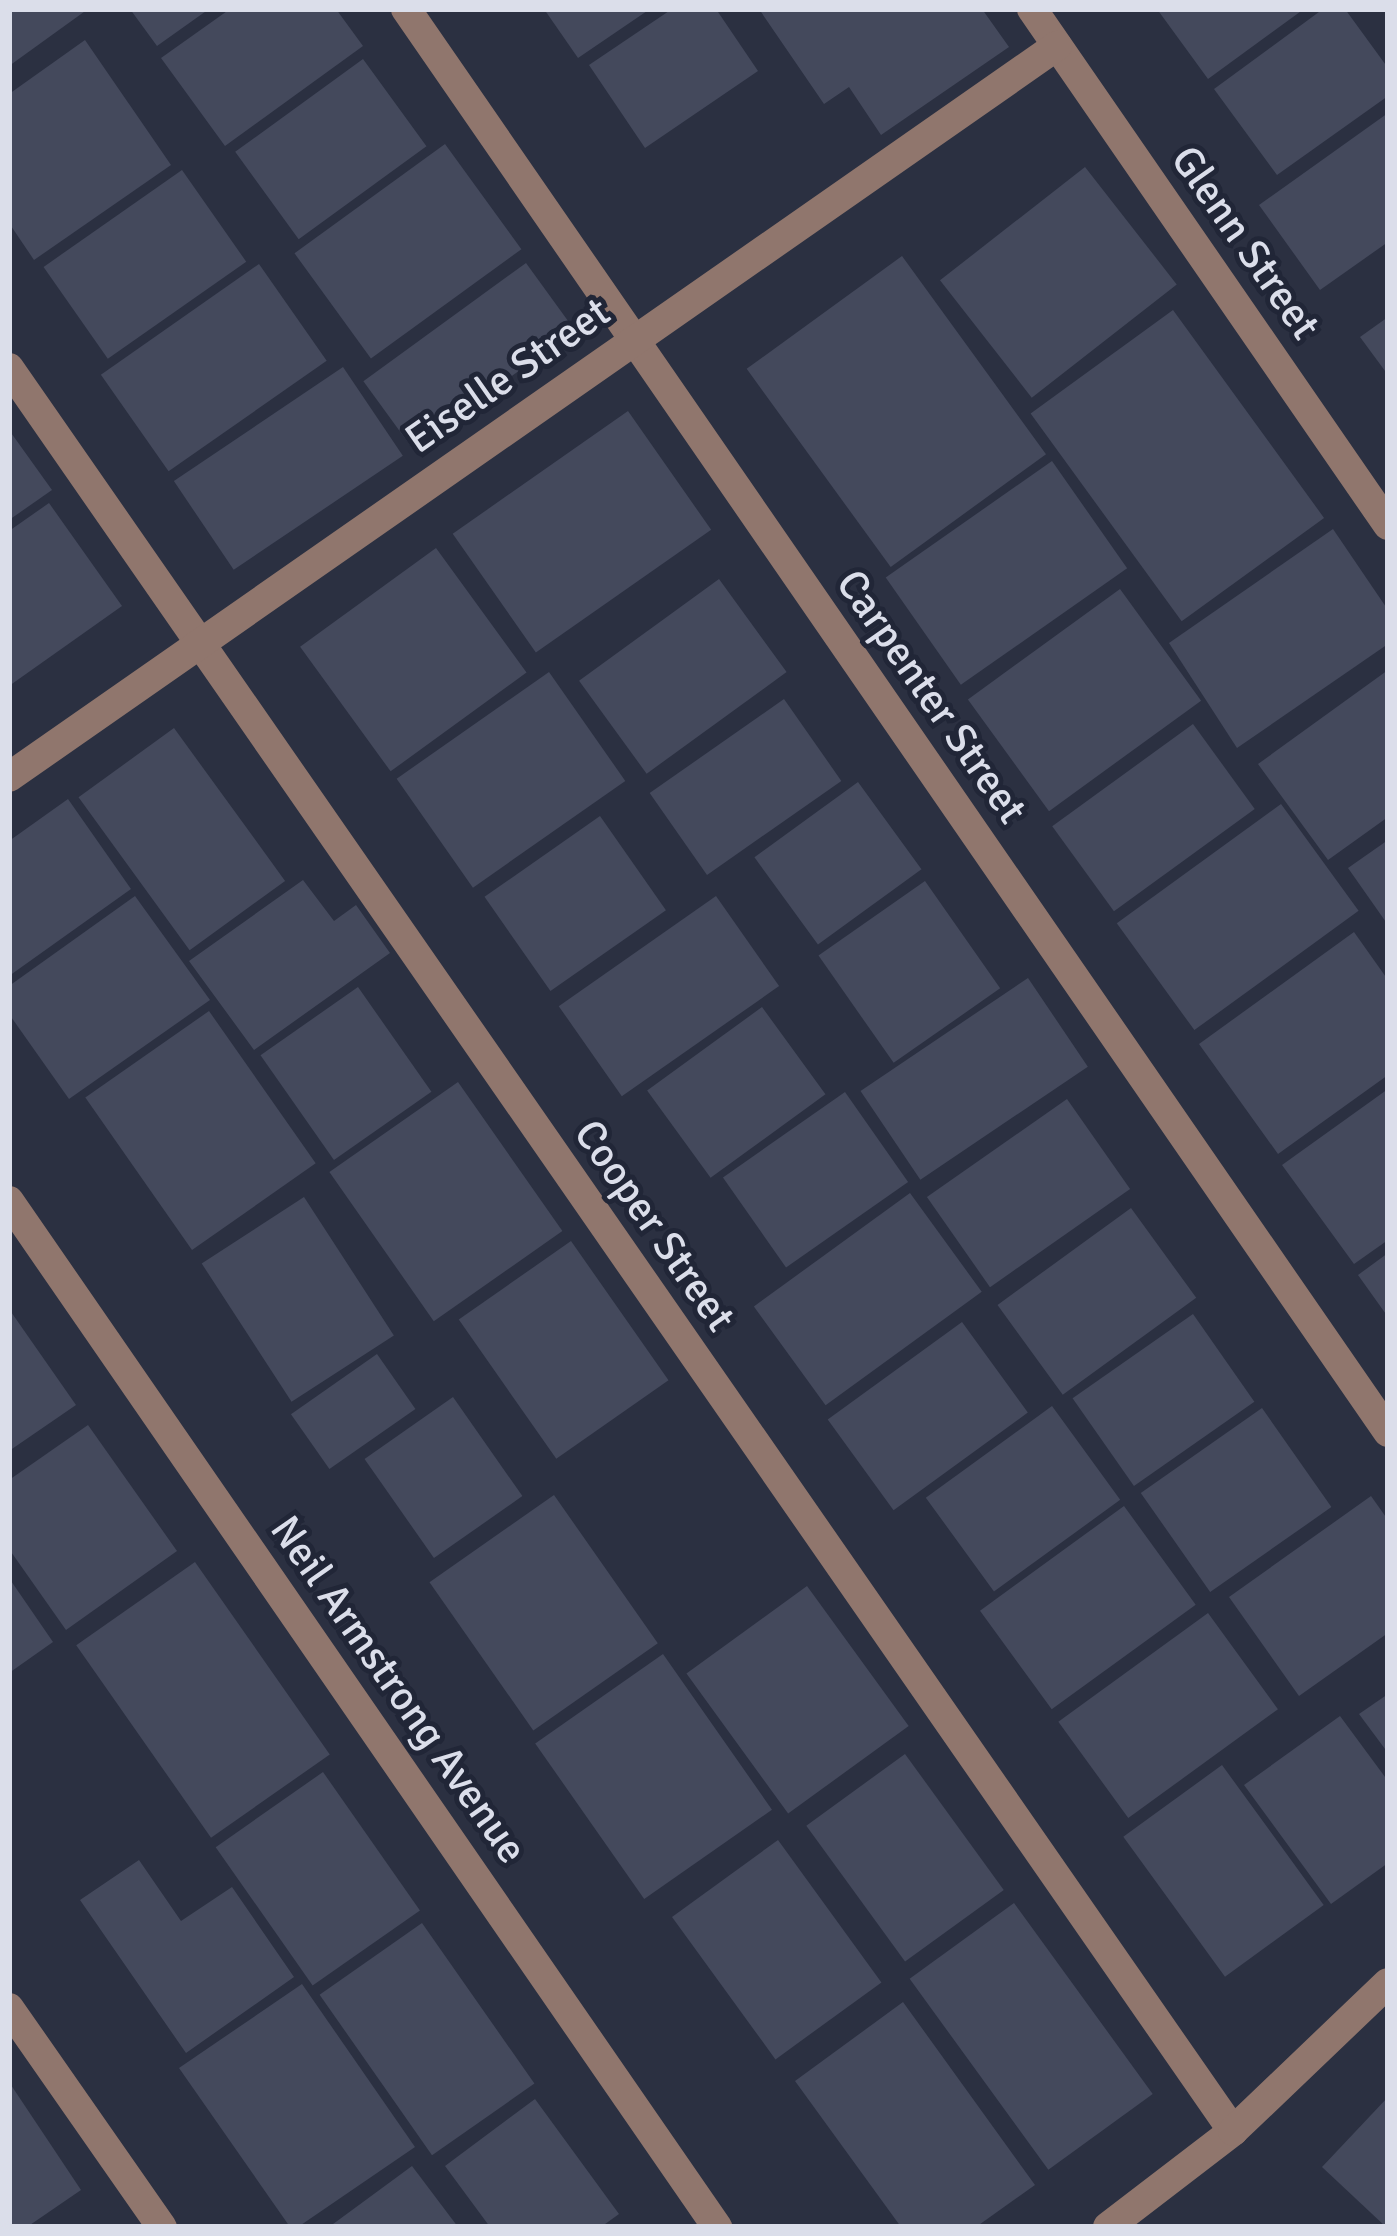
<!DOCTYPE html>
<html>
<head>
<meta charset="utf-8">
<style>
  body { margin:0 }
  #map { position:relative; width:1397px; height:2236px; overflow:hidden; background:#2b3041; font-family:Signika,sans-serif }
  div>[style] { position:absolute }
  [style*='--x'] { left:calc(var(--x)*1px); top:calc(var(--y)*1px); width:calc(var(--w)*1px); rotate:calc(var(--a)*1deg) }
  .building>* { inset:0; background:#44495c; transform-origin:0 0 }
  .minor>* { height:30px; margin:-15px; padding:0 15px; transform-origin:15px; border-radius:15px; background:#90766d }
  span { translate:-50% -50%; white-space:nowrap; text-align:center; line-height:1.15; -webkit-text-stroke:10px #212637; paint-order:stroke }
  .street-label { font-size:42px; color:#dbdeea }
  .frame { position:absolute; inset:0; border:12px solid #dbdeea; pointer-events:none }
</style>
</head>
<body>
<div id="map">
  <div class="building">
    <i style="clip-path:polygon(9px 9px,88px 9px,9px 66px)"></i>
    <i style="clip-path:polygon(130px 9px,209px 9px,157px 46px)"></i>
    <i style="clip-path:polygon(230px 9px,336px 9px,363px 46px,225px 146px,161px 58px)"></i>
    <i style="clip-path:polygon(544px 9px,650px 9px,578px 58px)"></i>
    <i style="clip-path:polygon(672px 9px,716px 9px,758px 71px,645px 148px,589px 65px)"></i>
    <i style="clip-path:polygon(759px 9px,982px 9px,1009px 47px,881px 135px,849px 87px,824px 104px)"></i>
    <i style="clip-path:polygon(1157px 9px,1304px 9px,1208px 79px)"></i>
    <i style="clip-path:polygon(1323px 9px,1345px 9px,1388px 68px,1388px 96px,1277px 175px,1214px 89px)"></i>
    <i style="clip-path:polygon(85px 40px,171px 165px,34px 260px,9px 223px,9px 94px)"></i>
    <i style="left:363px;top:59px;width:108px;height:158px;rotate:54deg"></i>
    <i style="clip-path:polygon(1388px 113px,1388px 242px,1320px 290px,1259px 205px)"></i>
    <i style="left:445px;top:144px;width:130px;height:186px;rotate:54deg"></i>
    <i style="left:1085px;top:167px;width:149px;height:184px;rotate:52deg"></i>
    <i style="left:182px;top:170px;width:112px;height:169px;rotate:55deg"></i>
    <i style="left:902px;top:256px;width:245px;height:192px;rotate:54deg"></i>
    <i style="left:526px;top:263px;width:83px;height:201px;rotate:54deg"></i>
    <i style="left:259px;top:264px;width:118px;height:193px;rotate:55deg"></i>
    <i style="left:1173px;top:310px;width:257px;height:176px;rotate:54deg"></i>
    <i style="clip-path:polygon(1388px 317px,1388px 375px,1360px 337px)"></i>
    <i style="left:343px;top:367px;width:107px;height:204px;rotate:56deg"></i>
    <i style="left:628px;top:411px;width:145px;height:214px;rotate:55deg"></i>
    <i style="clip-path:polygon(9px 430px,52px 490px,9px 520px)"></i>
    <i style="left:1052px;top:461px;width:131px;height:203px;rotate:55deg"></i>
    <i style="clip-path:polygon(49px 503px,122px 606px,9px 686px,9px 531px)"></i>
    <i style="clip-path:polygon(1333px 529px,1388px 610px,1388px 644px,1237px 748px,1169px 643px)"></i>
    <i style="left:436px;top:548px;width:154px;height:168px;rotate:54deg"></i>
    <i style="left:719px;top:579px;width:115px;height:173px;rotate:54deg"></i>
    <i style="left:1120px;top:589px;width:138px;height:188px;rotate:54deg"></i>
    <i style="clip-path:polygon(1388px 670px,1388px 817px,1328px 860px,1258px 764px)"></i>
    <i style="left:549px;top:672px;width:133px;height:186px;rotate:55deg"></i>
    <i style="left:784px;top:699px;width:100px;height:164px;rotate:55deg"></i>
    <i style="left:1193px;top:724px;width:105px;height:174px;rotate:54deg"></i>
    <i style="left:174px;top:728px;width:189px;height:118px;rotate:54deg"></i>
    <i style="left:858px;top:782px;width:108px;height:128px;rotate:54deg"></i>
    <i style="clip-path:polygon(68px 799px,131px 889px,9px 976px,9px 841px)"></i>
    <i style="left:1281px;top:804px;width:132px;height:203px;rotate:54deg"></i>
    <i style="left:600px;top:816px;width:115px;height:141px;rotate:55deg"></i>
    <i style="clip-path:polygon(1388px 840px,1388px 925px,1348px 868px)"></i>
    <i style="clip-path:polygon(303px 880px,334px 921px,356px 905px,390px 953px,254px 1050px,189px 961px)"></i>
    <i style="left:925px;top:881px;width:131px;height:130px;rotate:55deg"></i>
    <i style="clip-path:polygon(135px 896px,210px 1000px,69px 1099px,9px 1014px,9px 986px)"></i>
    <i style="left:716px;top:896px;width:110px;height:192px;rotate:55deg"></i>
    <i style="clip-path:polygon(1354px 932px,1388px 980px,1388px 1075px,1278px 1154px,1199px 1044px)"></i>
    <i style="left:1028px;top:978px;width:107px;height:202px;rotate:56deg"></i>
    <i style="left:358px;top:987px;width:128px;height:119px;rotate:55deg"></i>
    <i style="left:762px;top:1007px;width:108px;height:142px;rotate:54deg"></i>
    <i style="left:209px;top:1011px;width:186px;height:151px;rotate:55deg"></i>
    <i style="left:458px;top:1082px;width:182px;height:157px;rotate:55deg"></i>
    <i style="clip-path:polygon(1388px 1089px,1388px 1240px,1354px 1264px,1282px 1165px)"></i>
    <i style="left:845px;top:1092px;width:110px;height:149px;rotate:55deg"></i>
    <i style="left:1067px;top:1099px;width:110px;height:171px;rotate:55deg"></i>
    <i style="left:910px;top:1193px;width:122px;height:193px;rotate:54deg"></i>
    <i style="left:304px;top:1197px;width:165px;height:122px;rotate:57deg"></i>
    <i style="left:1131px;top:1208px;width:111px;height:165px;rotate:54deg"></i>
    <i style="left:571px;top:1241px;width:170px;height:137px;rotate:55deg"></i>
    <i style="clip-path:polygon(1388px 1253px,1388px 1317px,1358px 1275px)"></i>
    <i style="clip-path:polygon(9px 1309px,76px 1405px,9px 1451px)"></i>
    <i style="left:1193px;top:1314px;width:107px;height:147px;rotate:55deg"></i>
    <i style="left:962px;top:1322px;width:112px;height:166px;rotate:54deg"></i>
    <i style="left:377px;top:1354px;width:67px;height:105px;rotate:55deg"></i>
    <i style="left:453px;top:1397px;width:121px;height:108px;rotate:55deg"></i>
    <i style="left:1052px;top:1406px;width:116px;height:156px;rotate:54deg"></i>
    <i style="left:1262px;top:1408px;width:121px;height:148px;rotate:55deg"></i>
    <i style="clip-path:polygon(88px 1425px,177px 1551px,66px 1630px,9px 1549px,9px 1480px)"></i>
    <i style="left:554px;top:1495px;width:181px;height:152px;rotate:55deg"></i>
    <i style="clip-path:polygon(1371px 1496px,1388px 1520px,1388px 1633px,1299px 1696px,1229px 1597px)"></i>
    <i style="left:1124px;top:1506px;width:122px;height:178px;rotate:54deg"></i>
    <i style="left:195px;top:1562px;width:235px;height:145px;rotate:55deg"></i>
    <i style="clip-path:polygon(9px 1578px,53px 1642px,9px 1673px)"></i>
    <i style="left:807px;top:1586px;width:173px;height:149px;rotate:54deg"></i>
    <i style="left:1208px;top:1613px;width:119px;height:185px;rotate:54deg"></i>
    <i style="left:663px;top:1654px;width:190px;height:156px;rotate:55deg"></i>
    <i style="clip-path:polygon(1388px 1694px,1388px 1753px,1359px 1714px)"></i>
    <i style="clip-path:polygon(1340px 1716px,1388px 1781px,1388px 1863px,1331px 1904px,1244px 1785px)"></i>
    <i style="left:905px;top:1754px;width:168px;height:122px;rotate:54deg"></i>
    <i style="left:1222px;top:1765px;width:173px;height:122px;rotate:54deg"></i>
    <i style="left:323px;top:1772px;width:169px;height:131px;rotate:55deg"></i>
    <i style="left:778px;top:1840px;width:176px;height:131px;rotate:54deg"></i>
    <i style="clip-path:polygon(139px 1860px,181px 1921px,232px 1887px,294px 1977px,186px 2053px,80px 1900px)"></i>
    <i style="left:1014px;top:1903px;width:236px;height:129px;rotate:54deg"></i>
    <i style="left:422px;top:1923px;width:196px;height:125px;rotate:55deg"></i>
    <i style="clip-path:polygon(302px 1984px,415px 2147px,298px 2227px,290px 2227px,179px 2068px)"></i>
    <i style="clip-path:polygon(903px 2002px,1035px 2185px,976px 2227px,901px 2227px,795px 2081px)"></i>
    <i style="clip-path:polygon(9px 2082px,81px 2190px,27px 2227px,9px 2227px)"></i>
    <i style="clip-path:polygon(1388px 2097px,1388px 2227px,1386px 2227px,1322px 2167px)"></i>
    <i style="clip-path:polygon(535px 2099px,619px 2214px,601px 2227px,490px 2227px,445px 2166px)"></i>
    <i style="clip-path:polygon(412px 2166px,458px 2227px,329px 2227px)"></i>
  </div>
  <div class="minor">
    <i style="--x:406;--y:9;--w:1729;--a:55.39"></i>
    <i style="--x:1032;--y:9;--w:627;--a:55.4"></i>
    <i style="--x:9;--y:368;--w:2146;--a:55.23"></i>
    <i style="--x:9;--y:777;--w:1278;--a:-34.9"></i>
    <i style="--x:9;--y:1201;--w:1247;--a:55.39"></i>
    <i style="--x:9;--y:2008;--w:267;--a:55.1"></i>
    <i style="--x:1108;--y:2227;--w:158;--a:-37.5"></i>
    <i style="--x:1233;--y:2131;--w:214;--a:-43.7"></i>
  </div>
  <div class="street-label">
    <span style="left:1245px;top:243px;rotate:55deg">Glenn Street</span>
    <span style="left:508px;top:376px;rotate:-35deg">Eiselle Street</span>
    <span style="left:931px;top:697px;rotate:55deg">Carpenter Street</span>
    <span style="left:654px;top:1226px;rotate:55deg">Cooper Street</span>
    <span style="left:398px;top:1690px;rotate:55deg">Neil Armstrong Avenue</span>
  </div>
  <div class="frame"></div>
</div>
</body>
</html>
